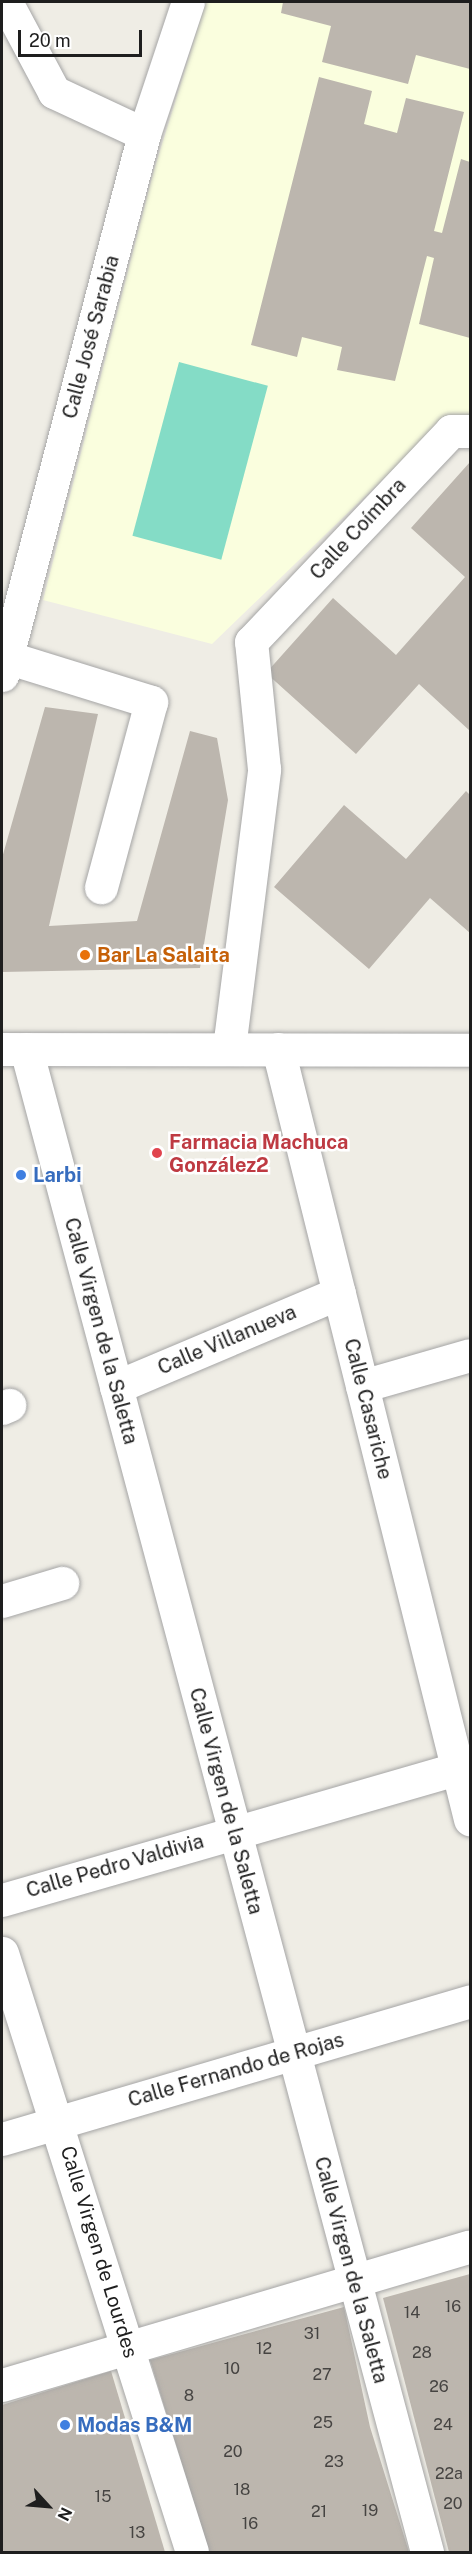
<!DOCTYPE html>
<html>
<head>
<meta charset="utf-8">
<style>
  body { margin:0 }
  #map { position:relative; width:472px; height:2554px; overflow:hidden; background:#efede5; font-family:"Public Sans",sans-serif }
  div>[style] { position:absolute }
  [style*='--x'] { left:calc(var(--x)*1px); top:calc(var(--y)*1px); width:calc(var(--w)*1px); rotate:calc(var(--a)*1deg) }
  .education>* { inset:0; background:#fafede }
  .pitch>* { inset:0; background:#84dcc6; transform-origin:0 0 }
  .building>* { inset:0; background:#bcb6ae }
  .roads { filter:drop-shadow(0 0 2px #a5a5a5) drop-shadow(0 0 2px #a5a5a5) }
  .minor>* { height:33px; margin:-16.5px; padding:0 16.5px; transform-origin:16.5px; border-radius:16.5px; background:#fff }
  .dots>* { width:16px; height:16px; translate:-50% -50%; box-sizing:border-box; border:3px solid #fff; border-radius:50% }
  span { translate:-50% -50%; white-space:nowrap; text-align:center; line-height:1.15; -webkit-text-stroke:5px #fff; paint-order:stroke }
  .number-label { font-size:16px; color:#464442 }
  .number-label span { -webkit-text-stroke-width:0 }
  .street-label { font-size:20px; color:#1e1e1e }
  .food-label { font-size:20px; color:#c56008; font-weight:700 }
  .left { translate:0 -50%; text-align:left }
  .health-label { font-size:20px; color:#be3a42; font-weight:700 }
  .shop-label { font-size:20px; color:#366cbe; font-weight:700 }
  .frame { position:absolute; inset:0; border:3px solid #1e1e1e; pointer-events:none }
  .north { position:absolute; left:18px; top:2476px; width:60px; height:60px; -webkit-text-stroke:4px #fff; paint-order:stroke; rotate:116deg; font-size:16px; font-weight:700; line-height:24px; text-align:center; color:#1e1e1e }
  .north::after { content:''; display:block; margin:auto; width:21px; height:27px; background:#1e1e1e; clip-path:polygon(50% 0,100% 100%,50% 72%,0 100%) }
  .scale { position:absolute; left:18px; top:30px; width:124px; height:27px; box-sizing:border-box; border:3px solid #1e1e1e; border-top:0; padding-left:8px; font-size:18px; line-height:21px; white-space:nowrap; color:#1e1e1e; -webkit-text-stroke:4px #fff; paint-order:stroke }
</style>
</head>
<body>
<div id="map">
  <div class="education">
    <i style="clip-path:polygon(206px 2px,470px 2px,470px 426px,441px 423px,212px 644px,43px 600px,154px 170px)"></i>
  </div>
  <div class="pitch">
    <i style="left:179px;top:362px;width:92px;height:180px;rotate:15deg"></i>
  </div>
  <div class="building">
    <i style="clip-path:polygon(283px 2px,470px 2px,470px 69px,416px 55px,408px 84px,322px 62px,331px 26px,281px 13px)"></i>
    <i style="clip-path:polygon(319px 77px,372px 91px,364px 124px,397px 133px,406px 98px,464px 112px,434px 231px,442px 233px,461px 159px,470px 162px,470px 338px,419px 324px,434px 258px,427px 256px,395px 381px,337px 370px,342px 347px,302px 337px,297px 357px,251px 345px)"></i>
    <i style="clip-path:polygon(470px 462px,470px 731px,419px 684px,356px 754px,266px 673px,333px 598px,396px 655px,465px 577px,411px 528px)"></i>
    <i style="clip-path:polygon(45px 707px,98px 714px,49px 926px,137px 921px,190px 731px,217px 738px,228px 800px,200px 968px,2px 972px,2px 858px)"></i>
    <i style="clip-path:polygon(466px 791px,470px 795px,470px 933px,430px 898px,369px 969px,274px 887px,344px 805px,406px 859px)"></i>
    <i style="clip-path:polygon(470px 2274px,470px 2552px,449px 2552px,383px 2298px)"></i>
    <i style="clip-path:polygon(344px 2307px,370px 2427px,409px 2552px,209px 2552px,150px 2360px)"></i>
    <i style="clip-path:polygon(111px 2371px,165px 2552px,2px 2552px,2px 2405px)"></i>
  </div>
  <div class="roads">
    <div class="minor">
      <i style="--x:6;--y:2;--w:102;--a:61.9"></i>
      <i style="--x:54;--y:92;--w:99;--a:25"></i>
      <i style="--x:6;--y:657;--w:152;--a:17.2"></i>
      <i style="--x:151;--y:702;--w:192;--a:105.1"></i>
      <i style="--x:2;--y:675;--w:559;--a:-75.29"></i>
      <i style="--x:144;--y:134;--w:139;--a:-71.6"></i>
      <i style="--x:229;--y:1048;--w:281;--a:-82.8"></i>
      <i style="--x:264;--y:769;--w:128;--a:-95.8"></i>
      <i style="--x:251;--y:642;--w:291;--a:-46.5"></i>
      <i style="--x:451;--y:431;--w:19;--a:0"></i>
      <i style="--x:2;--y:1049;--w:468;--a:0.1"></i>
      <i style="--x:26;--y:1049;--w:1556;--a:75.06"></i>
      <i style="--x:278;--y:1049;--w:794;--a:76"></i>
      <i style="--x:362;--y:1386;--w:112;--a:-16"></i>
      <i style="--x:116;--y:1387;--w:242;--a:-22.9"></i>
      <i style="--x:2;--y:1408;--w:8;--a:-23"></i>
      <i style="--x:2;--y:1601;--w:63;--a:-16.7"></i>
      <i style="--x:2;--y:1900;--w:487;--a:-16.1"></i>
      <i style="--x:2;--y:1953;--w:628;--a:72.4"></i>
      <i style="--x:2;--y:2139;--w:488;--a:-16.4"></i>
      <i style="--x:2;--y:2385;--w:488;--a:-16.5"></i>
    </div>
  </div>
  <div class="dots">
    <i style="left:85px;top:955px;background:#e8710a"></i>
    <i style="left:157px;top:1153px;background:#e0444e"></i>
    <i style="left:21px;top:1175px;background:#3f7fe0"></i>
    <i style="left:65px;top:2425px;background:#3f7fe0"></i>
  </div>
  <div class="number-label">
    <span style="left:453px;top:2307px">16</span>
    <span style="left:412px;top:2313px">14</span>
    <span style="left:312px;top:2334px">31</span>
    <span style="left:264px;top:2349px">12</span>
    <span style="left:422px;top:2353px">28</span>
    <span style="left:232px;top:2369px">10</span>
    <span style="left:322px;top:2375px">27</span>
    <span style="left:439px;top:2387px">26</span>
    <span style="left:189px;top:2396px">8</span>
    <span style="left:323px;top:2423px">25</span>
    <span style="left:443px;top:2425px">24</span>
    <span style="left:233px;top:2452px">20</span>
    <span style="left:334px;top:2462px">23</span>
    <span style="left:449px;top:2474px">22a</span>
    <span style="left:242px;top:2490px">18</span>
    <span style="left:103px;top:2497px">15</span>
    <span style="left:453px;top:2504px">20</span>
    <span style="left:370px;top:2511px">19</span>
    <span style="left:319px;top:2512px">21</span>
    <span style="left:250px;top:2524px">16</span>
    <span style="left:137px;top:2533px">13</span>
  </div>
  <div class="street-label">
    <span style="left:91px;top:337px;rotate:-75deg">Calle José Sarabia</span>
    <span style="left:358px;top:529px;rotate:-47deg">Calle Coímbra</span>
    <span style="left:101px;top:1331px;rotate:75deg">Calle Virgen de la Saletta</span>
    <span style="left:227px;top:1340px;rotate:-23deg">Calle Villanueva</span>
    <span style="left:368px;top:1409px;rotate:76deg">Calle Casariche</span>
    <span style="left:226px;top:1801px;rotate:75deg">Calle Virgen de la Saletta</span>
    <span style="left:115px;top:1866px;rotate:-16deg">Calle Pedro Valdivia</span>
    <span style="left:236px;top:2070px;rotate:-16deg">Calle Fernando de Rojas</span>
    <span style="left:99px;top:2252px;rotate:73deg">Calle Virgen de Lourdes</span>
    <span style="left:351px;top:2270px;rotate:75deg">Calle Virgen de la Saletta</span>
  </div>
  <div class="food-label">
    <span class="left" style="left:97px;top:955px">Bar La Salaita</span>
  </div>
  <div class="health-label">
    <span class="left" style="left:169px;top:1154px">Farmacia Machuca<br>González2</span>
  </div>
  <div class="shop-label">
    <span class="left" style="left:33px;top:1175px">Larbi</span>
    <span class="left" style="left:77px;top:2425px">Modas B&amp;M</span>
  </div>
  <div class="frame"></div>
  <div class="north">N</div>
  <div class="scale">20 m</div>
</div>
</body>
</html>
